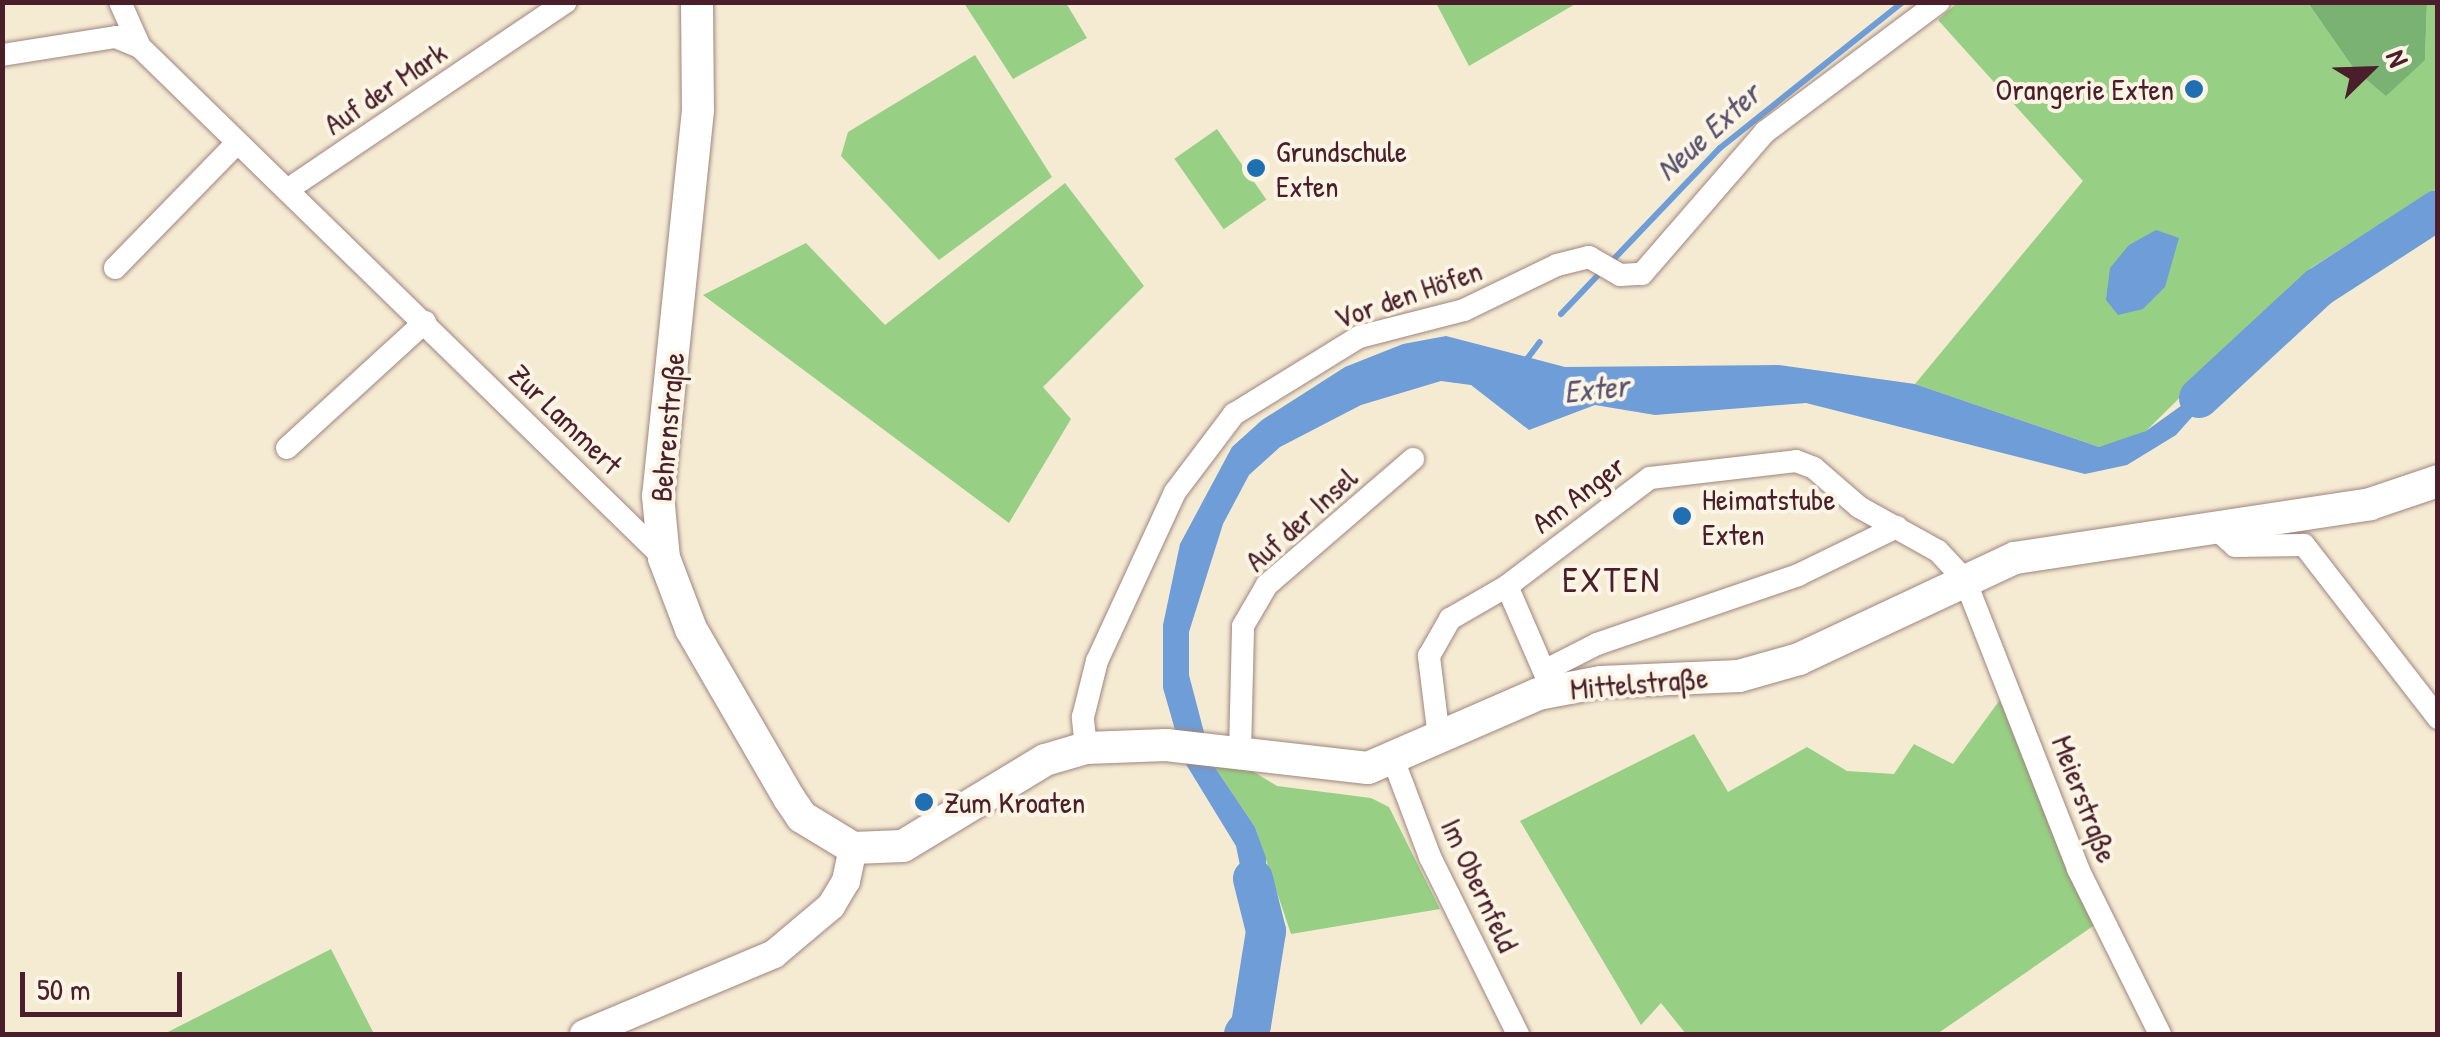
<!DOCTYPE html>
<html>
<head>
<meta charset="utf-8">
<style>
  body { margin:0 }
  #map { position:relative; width:2440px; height:1037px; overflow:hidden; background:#f5ebd3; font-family:"Patrick Hand",sans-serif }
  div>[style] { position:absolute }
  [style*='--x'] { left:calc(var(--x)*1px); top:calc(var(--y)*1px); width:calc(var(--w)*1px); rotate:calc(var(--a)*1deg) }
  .green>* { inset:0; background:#97d084; transform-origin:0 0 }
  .forest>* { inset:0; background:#79b272 }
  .water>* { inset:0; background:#6e9dd7 }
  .stream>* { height:6px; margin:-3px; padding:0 3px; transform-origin:3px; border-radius:3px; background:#6e9dd7 }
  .river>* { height:40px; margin:-20px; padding:0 20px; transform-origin:20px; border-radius:20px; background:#6e9dd7 }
  .roads { filter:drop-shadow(0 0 2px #a0857f) drop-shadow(0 0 2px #a0857f) }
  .minor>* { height:22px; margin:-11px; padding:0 11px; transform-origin:11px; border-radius:11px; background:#fff }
  .tertiary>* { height:28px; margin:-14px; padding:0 14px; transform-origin:14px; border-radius:14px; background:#fff }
  .secondary>* { height:32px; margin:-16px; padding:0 16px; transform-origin:16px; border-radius:16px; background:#fff }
  .dots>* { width:28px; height:28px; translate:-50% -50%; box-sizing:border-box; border:5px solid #fcf5e5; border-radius:50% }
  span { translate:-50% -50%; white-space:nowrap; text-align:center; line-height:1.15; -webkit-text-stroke:8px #fcf5e5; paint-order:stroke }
  .street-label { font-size:30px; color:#4a1f2b }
  .poi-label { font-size:30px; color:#4a1f2b }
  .right { translate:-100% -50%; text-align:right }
  .left { translate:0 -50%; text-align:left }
  .water-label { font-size:32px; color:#585170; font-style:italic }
  .quarter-label { font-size:35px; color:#4a1f2b; letter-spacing:2.5px }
  .frame { position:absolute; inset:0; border:5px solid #4a1f2b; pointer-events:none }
  .north { position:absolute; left:2320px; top:20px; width:100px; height:100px; -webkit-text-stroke:8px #fcf5e5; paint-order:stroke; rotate:67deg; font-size:28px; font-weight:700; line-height:40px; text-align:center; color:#4a1f2b }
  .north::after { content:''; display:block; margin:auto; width:35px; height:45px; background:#4a1f2b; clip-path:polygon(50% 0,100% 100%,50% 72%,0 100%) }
  .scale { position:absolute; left:20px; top:972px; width:162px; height:45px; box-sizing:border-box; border:5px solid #4a1f2b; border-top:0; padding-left:12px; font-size:30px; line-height:35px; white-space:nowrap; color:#4a1f2b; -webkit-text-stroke:8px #fcf5e5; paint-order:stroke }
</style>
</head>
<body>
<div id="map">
  <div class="green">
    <i style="clip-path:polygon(964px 3px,1066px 3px,1087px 38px,1013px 79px)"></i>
    <i style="clip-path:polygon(1436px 3px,1577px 3px,1469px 66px)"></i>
    <i style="clip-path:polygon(1957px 3px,2308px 3px,2354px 69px,2425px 60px,2427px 3px,2437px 3px,2437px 188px,2311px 268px,2146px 431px,2124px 443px,2099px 447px,1915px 384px,2083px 181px,1938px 20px)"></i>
    <i style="clip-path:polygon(975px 55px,1052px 177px,939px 260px,841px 156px,848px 132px)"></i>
    <i style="left:1217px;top:129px;width:86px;height:52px;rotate:55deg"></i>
    <i style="clip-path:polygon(1065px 183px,1144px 286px,1043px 387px,1071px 419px,1009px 523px,703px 295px,806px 243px,885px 325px)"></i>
    <i style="clip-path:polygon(2002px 697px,2096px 924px,1937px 1034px,1686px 1034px,1661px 1003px,1641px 1025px,1520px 821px,1694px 734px,1728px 792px,1807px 747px,1847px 771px,1894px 774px,1914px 744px,1953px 764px)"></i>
    <i style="clip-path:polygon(1236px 761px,1277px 786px,1371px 798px,1389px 807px,1440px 909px,1291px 934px,1255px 827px,1212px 763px)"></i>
    <i style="clip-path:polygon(331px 949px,374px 1034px,164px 1034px)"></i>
  </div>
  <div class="forest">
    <i style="clip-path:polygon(2308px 3px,2427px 3px,2425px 60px,2386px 96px,2354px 69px)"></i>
  </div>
  <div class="water">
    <i style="clip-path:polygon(2156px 230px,2179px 238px,2165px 287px,2143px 309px,2118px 315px,2106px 300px,2110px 268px,2129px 245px)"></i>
    <i style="clip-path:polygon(1446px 336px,1565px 367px,1779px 365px,1915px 384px,2099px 447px,2146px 431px,2239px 364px,2176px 435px,2127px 465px,2085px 474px,1806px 403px,1655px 415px,1595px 405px,1529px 430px,1471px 385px,1441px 381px,1361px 405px,1280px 447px,1249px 475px,1223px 524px,1189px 632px,1189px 675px,1212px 763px,1255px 827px,1266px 858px,1266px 931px,1248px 904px,1236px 846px,1184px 761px,1163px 688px,1163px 625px,1180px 544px,1232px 447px,1262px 420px,1345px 367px,1403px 344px)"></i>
  </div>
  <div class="stream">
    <i style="--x:1610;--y:263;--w:159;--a:-46.3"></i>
    <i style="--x:1720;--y:148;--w:234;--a:-38.6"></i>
    <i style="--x:1561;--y:314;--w:58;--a:-46.4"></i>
    <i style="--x:1527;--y:359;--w:21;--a:-53"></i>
  </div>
  <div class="river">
    <i style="--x:2199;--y:398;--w:163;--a:-42.8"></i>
    <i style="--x:2319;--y:287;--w:142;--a:-32.9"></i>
    <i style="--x:1244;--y:1034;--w:11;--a:-52"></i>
    <i style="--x:1251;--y:1025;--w:95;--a:-80.9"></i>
    <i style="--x:1266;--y:931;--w:54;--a:-104"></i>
  </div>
  <div class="roads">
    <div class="minor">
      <i style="--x:120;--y:2;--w:49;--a:66"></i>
      <i style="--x:2;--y:55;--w:115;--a:-9"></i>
      <i style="--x:116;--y:37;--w:26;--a:23"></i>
      <i style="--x:140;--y:47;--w:732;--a:44.28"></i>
      <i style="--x:287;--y:190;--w:336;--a:-34"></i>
      <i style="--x:115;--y:268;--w:175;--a:-45.7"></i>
      <i style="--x:287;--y:448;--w:187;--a:-42.4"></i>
      <i style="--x:2213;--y:526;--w:30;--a:42"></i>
      <i style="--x:2235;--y:546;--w:69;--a:-0.8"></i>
      <i style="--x:2304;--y:545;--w:219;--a:52.2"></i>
      <i style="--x:1507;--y:586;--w:93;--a:66.5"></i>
      <i style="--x:1553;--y:691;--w:22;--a:-114"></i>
      <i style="--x:1544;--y:671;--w:59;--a:-27"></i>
      <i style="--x:1597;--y:644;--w:213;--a:-18.9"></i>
      <i style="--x:1798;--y:575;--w:110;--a:-25.9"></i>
      <i style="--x:1439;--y:738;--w:83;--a:-97"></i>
      <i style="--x:1429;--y:656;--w:43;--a:-60.4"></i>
      <i style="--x:1450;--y:619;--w:66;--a:-30.1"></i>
      <i style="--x:1507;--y:586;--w:179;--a:-37.1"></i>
      <i style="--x:1650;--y:478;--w:147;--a:-6.6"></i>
      <i style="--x:1796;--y:461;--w:19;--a:21"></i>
      <i style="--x:1814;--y:468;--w:60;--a:40.9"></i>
      <i style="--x:1859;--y:507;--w:90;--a:29.1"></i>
      <i style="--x:1938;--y:551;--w:40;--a:47"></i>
      <i style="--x:1965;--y:580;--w:310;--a:68.6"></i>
      <i style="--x:2078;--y:869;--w:184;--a:63.6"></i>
      <i style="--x:1086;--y:748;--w:31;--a:-96"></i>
      <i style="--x:1083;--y:717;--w:58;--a:-76"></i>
      <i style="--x:1097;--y:661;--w:186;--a:-65.2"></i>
      <i style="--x:1175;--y:492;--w:98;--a:-52.9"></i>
      <i style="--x:1234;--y:414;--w:147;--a:-31.6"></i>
      <i style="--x:1359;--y:337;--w:108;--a:-14.4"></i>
      <i style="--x:1464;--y:310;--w:103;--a:-25.8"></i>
      <i style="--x:1557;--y:265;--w:33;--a:-14"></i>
      <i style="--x:1589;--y:257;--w:36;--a:30"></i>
      <i style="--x:1620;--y:275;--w:22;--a:-3"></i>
      <i style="--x:1642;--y:274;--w:188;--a:-49.1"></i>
      <i style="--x:1765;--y:132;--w:217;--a:-36.8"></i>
      <i style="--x:1240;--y:752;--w:126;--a:-88.6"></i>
      <i style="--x:1243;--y:626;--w:48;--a:-59.7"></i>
      <i style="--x:1267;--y:585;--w:193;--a:-40.8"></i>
      <i style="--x:1393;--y:759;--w:105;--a:69.3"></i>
      <i style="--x:1430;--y:857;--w:198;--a:63.6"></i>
    </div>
    <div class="tertiary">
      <i style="--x:584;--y:1034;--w:206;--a:-22.8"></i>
      <i style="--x:774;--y:954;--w:75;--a:-40.1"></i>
      <i style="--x:831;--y:906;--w:29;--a:-59"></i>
      <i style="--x:846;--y:881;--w:34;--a:-78"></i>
    </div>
    <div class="secondary">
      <i style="--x:697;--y:2;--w:108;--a:89.5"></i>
      <i style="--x:698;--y:110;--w:388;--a:95.9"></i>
      <i style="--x:658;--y:496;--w:62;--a:84.5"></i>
      <i style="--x:664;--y:558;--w:76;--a:69.2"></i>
      <i style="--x:691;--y:629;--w:195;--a:59.9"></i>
      <i style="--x:789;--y:798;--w:23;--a:56"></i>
      <i style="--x:802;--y:817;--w:60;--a:31.3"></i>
      <i style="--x:853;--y:848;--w:50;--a:-2.3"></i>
      <i style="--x:903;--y:846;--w:166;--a:-31.2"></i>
      <i style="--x:1045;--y:760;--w:43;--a:-16.3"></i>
      <i style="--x:1086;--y:748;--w:80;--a:-2.1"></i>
      <i style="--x:1166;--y:745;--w:203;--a:6.5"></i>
      <i style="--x:1368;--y:768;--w:185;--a:-23.5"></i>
      <i style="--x:1538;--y:694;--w:64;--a:-10.8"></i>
      <i style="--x:1601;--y:682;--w:138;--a:-2.5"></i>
      <i style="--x:1739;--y:676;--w:62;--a:-15.8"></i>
      <i style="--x:1799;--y:659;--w:238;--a:-25.1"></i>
      <i style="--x:2015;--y:558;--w:359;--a:-8.6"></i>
      <i style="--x:2370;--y:504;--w:72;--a:-18.7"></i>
    </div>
  </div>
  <div class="dots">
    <i style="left:2194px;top:89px;background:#1f6fb2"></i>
    <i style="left:1256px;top:168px;background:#1f6fb2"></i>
    <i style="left:1682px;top:516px;background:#1f6fb2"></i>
    <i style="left:924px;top:802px;background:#1f6fb2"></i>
  </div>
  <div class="street-label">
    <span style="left:385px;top:88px;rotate:-34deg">Auf der Mark</span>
    <span style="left:1408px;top:294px;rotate:-19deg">Vor den Höfen</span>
    <span style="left:566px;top:419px;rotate:44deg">Zur Lammert</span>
    <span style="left:667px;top:427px;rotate:-85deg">Behrenstraße</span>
    <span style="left:1578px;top:494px;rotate:-37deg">Am Anger</span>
    <span style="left:1301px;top:519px;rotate:-42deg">Auf der Insel</span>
    <span style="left:1639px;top:683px;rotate:-5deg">Mittelstraße</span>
    <span style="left:2085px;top:799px;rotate:69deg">Meierstraße</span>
    <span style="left:1480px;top:885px;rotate:65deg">Im Obernfeld</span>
  </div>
  <div class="poi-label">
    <span class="right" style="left:2174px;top:89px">Orangerie Exten</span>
    <span class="left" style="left:1276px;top:168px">Grundschule<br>Exten</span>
    <span class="left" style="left:1702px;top:516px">Heimatstube<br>Exten</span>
    <span class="left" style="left:944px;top:802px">Zum Kroaten</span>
  </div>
  <div class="water-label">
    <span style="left:1708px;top:132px;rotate:-42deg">Neue Exter</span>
    <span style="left:1596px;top:389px;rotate:-6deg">Exter</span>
  </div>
  <div class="quarter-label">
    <span style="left:1612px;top:580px">EXTEN</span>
  </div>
  <div class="frame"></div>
  <div class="north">N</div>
  <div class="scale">50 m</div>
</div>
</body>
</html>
